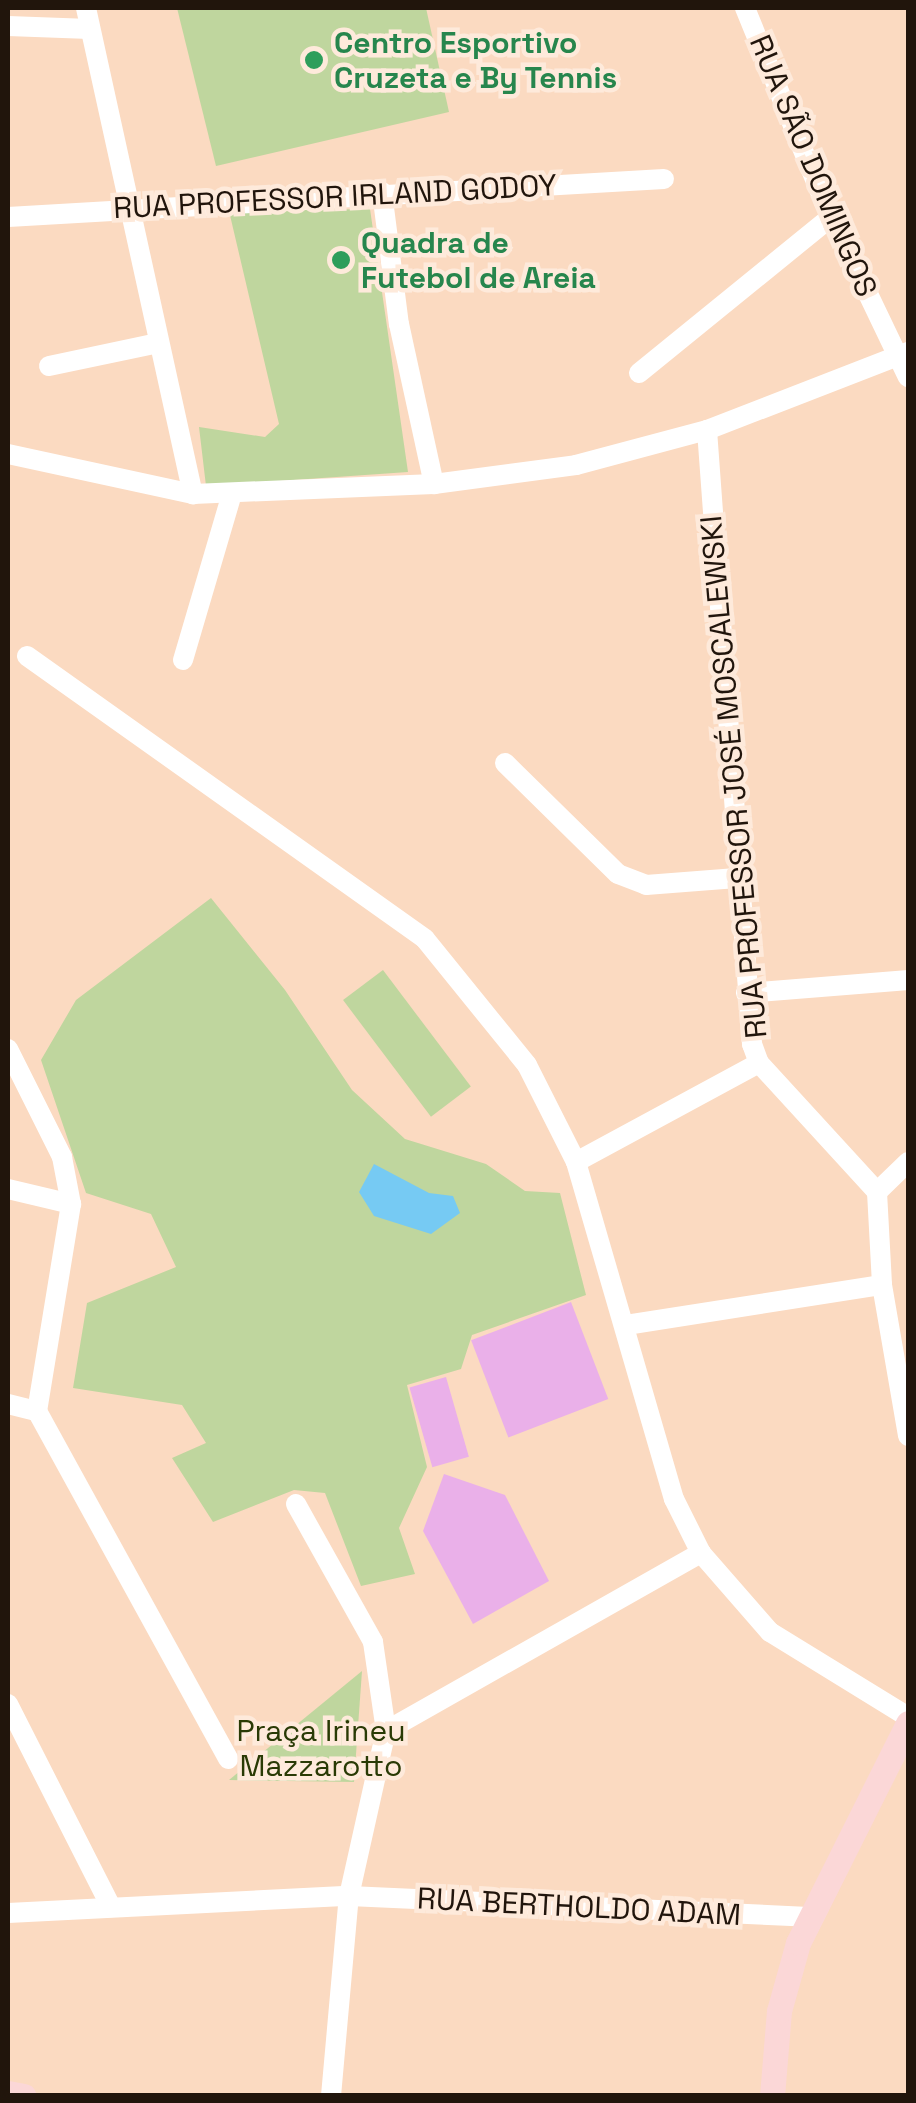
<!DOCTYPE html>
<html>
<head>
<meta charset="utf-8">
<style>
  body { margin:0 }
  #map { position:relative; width:916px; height:2103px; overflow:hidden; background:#fbdac1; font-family:"Space Grotesk",sans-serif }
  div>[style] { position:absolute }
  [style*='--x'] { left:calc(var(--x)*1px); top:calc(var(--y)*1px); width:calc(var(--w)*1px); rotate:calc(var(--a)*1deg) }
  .green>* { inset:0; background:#bfd69e; transform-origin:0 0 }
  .water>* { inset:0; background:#76caf3 }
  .building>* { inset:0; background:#eab0e9; transform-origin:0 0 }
  .minor>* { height:20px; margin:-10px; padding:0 10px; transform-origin:10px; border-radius:10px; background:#fff }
  .major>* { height:25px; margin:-12.5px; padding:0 12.5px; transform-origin:12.5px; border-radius:12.5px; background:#fbd7d7 }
  .dots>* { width:28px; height:28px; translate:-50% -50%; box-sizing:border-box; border:5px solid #feeadb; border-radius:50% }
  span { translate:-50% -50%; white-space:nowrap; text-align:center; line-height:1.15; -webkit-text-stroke:9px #feeadb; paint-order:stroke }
  .leisure-label { font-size:30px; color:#27864d; font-weight:700 }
  .left { translate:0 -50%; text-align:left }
  .street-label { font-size:30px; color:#21150c }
  .park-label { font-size:30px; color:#293a05 }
  .frame { position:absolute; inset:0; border:10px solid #21150c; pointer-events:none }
</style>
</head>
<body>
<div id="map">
  <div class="green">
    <i style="clip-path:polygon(177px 8px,426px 8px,449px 112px,216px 166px)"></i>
    <i style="clip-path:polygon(370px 209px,408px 472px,206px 486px,199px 427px,265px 437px,279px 424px,229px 211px)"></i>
    <i style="clip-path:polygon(211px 898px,285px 990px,352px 1090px,405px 1139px,486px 1164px,525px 1191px,560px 1193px,586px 1295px,472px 1335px,461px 1369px,407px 1385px,427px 1467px,399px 1528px,415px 1574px,361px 1586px,325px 1493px,294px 1490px,213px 1522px,172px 1458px,206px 1443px,182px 1405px,73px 1388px,87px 1303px,176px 1267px,151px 1214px,86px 1193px,41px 1060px,76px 1000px)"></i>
    <i style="left:383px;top:970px;width:146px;height:50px;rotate:53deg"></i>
    <i style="clip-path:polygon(362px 1671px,354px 1782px,229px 1780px)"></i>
  </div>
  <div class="water">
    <i style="clip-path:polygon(374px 1164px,429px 1193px,453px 1196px,460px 1213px,431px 1234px,374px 1216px,359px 1192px)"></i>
  </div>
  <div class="building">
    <i style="left:571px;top:1302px;width:104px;height:107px;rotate:69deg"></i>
    <i style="left:446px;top:1377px;width:83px;height:38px;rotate:74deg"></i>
    <i style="clip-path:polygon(444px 1474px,505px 1495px,549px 1581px,473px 1624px,423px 1531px)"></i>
  </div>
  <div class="minor">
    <i style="--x:86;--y:8;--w:498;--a:77.6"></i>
    <i style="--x:745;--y:8;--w:209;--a:67.8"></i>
    <i style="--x:824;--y:202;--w:194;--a:64.4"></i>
    <i style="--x:8;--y:26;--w:82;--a:2.1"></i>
    <i style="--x:382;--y:192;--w:133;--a:82.7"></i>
    <i style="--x:399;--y:324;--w:164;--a:77.7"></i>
    <i style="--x:8;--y:217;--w:657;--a:-3.32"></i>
    <i style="--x:49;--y:366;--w:111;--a:-11.9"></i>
    <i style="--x:639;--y:373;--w:247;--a:-39.1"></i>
    <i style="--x:707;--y:430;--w:616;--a:85.81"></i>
    <i style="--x:752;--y:1044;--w:20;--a:70"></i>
    <i style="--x:759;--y:1063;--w:175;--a:47.5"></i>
    <i style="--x:877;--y:1192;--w:93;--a:86.9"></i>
    <i style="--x:882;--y:1285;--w:153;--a:80.2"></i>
    <i style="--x:8;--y:454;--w:189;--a:12.2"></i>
    <i style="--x:193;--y:494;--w:241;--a:-2.4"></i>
    <i style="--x:434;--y:484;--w:143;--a:-7.6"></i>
    <i style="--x:576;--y:465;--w:136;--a:-15"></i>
    <i style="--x:707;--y:430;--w:216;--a:-21.2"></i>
    <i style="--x:27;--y:656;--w:488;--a:35.4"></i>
    <i style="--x:425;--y:939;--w:162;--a:51"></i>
    <i style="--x:527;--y:1065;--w:109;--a:63.2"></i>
    <i style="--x:576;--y:1162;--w:351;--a:73.8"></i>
    <i style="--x:674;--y:1499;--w:60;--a:63.4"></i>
    <i style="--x:701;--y:1553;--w:105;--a:48.9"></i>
    <i style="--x:770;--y:1632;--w:162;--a:31.6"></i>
    <i style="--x:183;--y:660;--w:173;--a:-73.6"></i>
    <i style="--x:505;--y:763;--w:158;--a:44.5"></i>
    <i style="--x:618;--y:874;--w:30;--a:21"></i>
    <i style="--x:646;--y:885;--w:91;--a:-4.4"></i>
    <i style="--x:746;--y:993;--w:163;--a:-4.6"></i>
    <i style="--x:8;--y:1049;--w:121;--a:63.4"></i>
    <i style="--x:62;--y:1157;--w:48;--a:79.2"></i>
    <i style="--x:71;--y:1204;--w:210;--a:99.3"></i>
    <i style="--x:37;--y:1411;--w:397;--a:61.2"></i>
    <i style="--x:576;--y:1162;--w:208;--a:-28.4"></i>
    <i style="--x:8;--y:1189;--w:65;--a:13.4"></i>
    <i style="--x:877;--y:1192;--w:43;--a:-44.1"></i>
    <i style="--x:626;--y:1325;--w:259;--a:-8.9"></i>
    <i style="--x:8;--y:1404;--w:30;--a:14"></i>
    <i style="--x:296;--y:1504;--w:158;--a:60.8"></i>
    <i style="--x:373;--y:1642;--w:90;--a:81.7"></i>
    <i style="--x:8;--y:1704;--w:228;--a:63.1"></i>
    <i style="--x:8;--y:1913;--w:341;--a:-2.9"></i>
    <i style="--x:349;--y:1896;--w:460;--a:2.6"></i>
    <i style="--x:331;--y:2096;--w:201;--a:-84.9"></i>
    <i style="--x:349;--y:1896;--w:169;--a:-77.4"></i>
    <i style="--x:386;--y:1731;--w:362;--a:-29.5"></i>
  </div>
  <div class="major">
    <i style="--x:8;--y:2093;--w:16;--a:11"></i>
    <i style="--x:772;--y:2096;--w:85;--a:-85.3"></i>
    <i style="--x:779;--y:2011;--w:71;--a:-74.4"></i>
    <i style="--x:798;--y:1943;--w:246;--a:-63.4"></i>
  </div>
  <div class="dots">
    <i style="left:314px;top:60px;background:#2e9e5b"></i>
    <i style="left:341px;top:260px;background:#2e9e5b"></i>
  </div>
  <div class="leisure-label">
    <span class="left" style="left:334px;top:60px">Centro Esportivo<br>Cruzeta e By Tennis</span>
    <span class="left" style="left:361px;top:260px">Quadra de<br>Futebol de Areia</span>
  </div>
  <div class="street-label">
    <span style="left:813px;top:166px;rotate:67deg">RUA SÃO DOMINGOS</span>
    <span style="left:335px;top:197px;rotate:-3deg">RUA PROFESSOR IRLAND GODOY</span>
    <span style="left:734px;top:777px;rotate:-95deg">RUA PROFESSOR JOSÉ MOSCALEWSKI</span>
    <span style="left:579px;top:1907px;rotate:3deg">RUA BERTHOLDO ADAM</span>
  </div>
  <div class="park-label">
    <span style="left:321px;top:1748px">Praça Irineu<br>Mazzarotto</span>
  </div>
  <div class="frame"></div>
</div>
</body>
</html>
